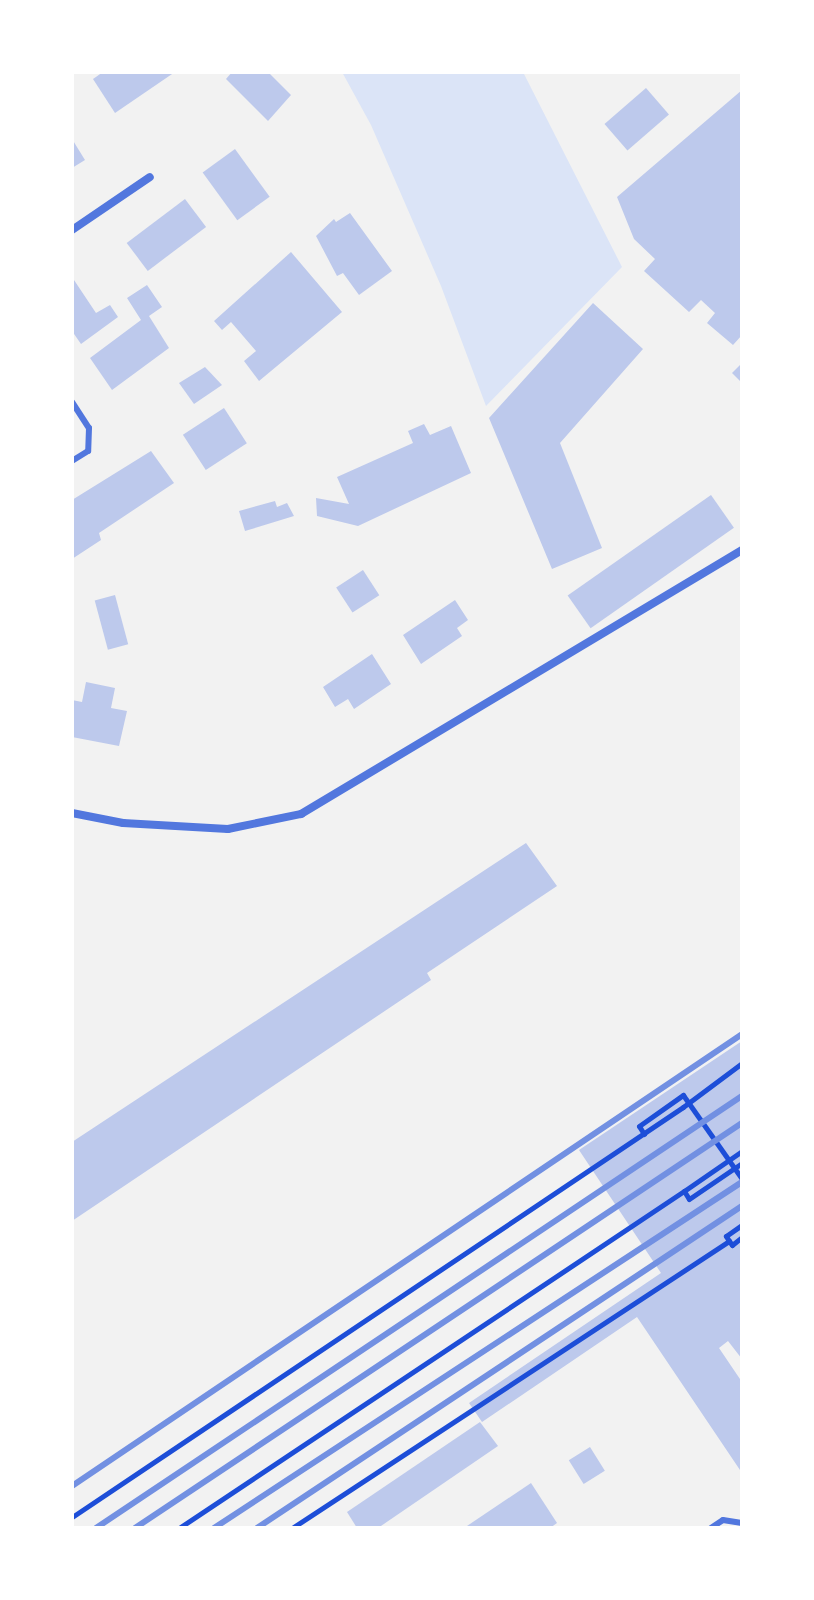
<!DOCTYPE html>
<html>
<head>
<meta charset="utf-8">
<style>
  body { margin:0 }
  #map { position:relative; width:814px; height:1600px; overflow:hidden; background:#f2f2f2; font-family:Manrope,sans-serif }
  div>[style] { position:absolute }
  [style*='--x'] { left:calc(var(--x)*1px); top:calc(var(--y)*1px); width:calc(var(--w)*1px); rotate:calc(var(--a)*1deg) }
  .green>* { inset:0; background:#dbe4f7 }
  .building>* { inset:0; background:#bdc9ec; transform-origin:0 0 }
  .path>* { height:5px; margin:-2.5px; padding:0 2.5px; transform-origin:2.5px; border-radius:2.5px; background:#1d4ed8 }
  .service>* { height:6px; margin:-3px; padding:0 3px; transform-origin:3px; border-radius:3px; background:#5277de }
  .minor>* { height:8px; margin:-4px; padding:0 4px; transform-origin:4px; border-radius:4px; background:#5277de }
  .rail>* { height:6px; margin:-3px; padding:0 3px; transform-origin:3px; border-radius:3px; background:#7290e2 }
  span { translate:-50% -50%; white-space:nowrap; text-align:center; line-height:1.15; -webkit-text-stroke:7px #fff; paint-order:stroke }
  .frame { position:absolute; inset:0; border:74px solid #fff; pointer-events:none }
</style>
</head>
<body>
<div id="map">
  <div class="green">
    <i style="clip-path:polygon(342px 72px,523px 72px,622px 267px,486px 406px,441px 286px,371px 125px)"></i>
  </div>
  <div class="building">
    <i style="clip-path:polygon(103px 72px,175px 72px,115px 113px,93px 79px)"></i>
    <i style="clip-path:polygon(232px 72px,268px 72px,291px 95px,268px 121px,226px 79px)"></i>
    <i style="left:646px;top:88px;width:35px;height:55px;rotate:49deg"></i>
    <i style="clip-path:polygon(742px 90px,742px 335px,733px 345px,707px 323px,715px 313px,701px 300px,689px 312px,644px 271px,655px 259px,634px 239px,617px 197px)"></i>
    <i style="clip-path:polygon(72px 139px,85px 160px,72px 168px)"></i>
    <i style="left:235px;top:149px;width:59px;height:40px;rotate:54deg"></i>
    <i style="left:185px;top:199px;width:35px;height:73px;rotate:53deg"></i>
    <i style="clip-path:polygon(350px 213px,392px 271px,359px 295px,343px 273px,337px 276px,316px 236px,334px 219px,336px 222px)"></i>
    <i style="clip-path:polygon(291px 252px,342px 312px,259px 381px,244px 361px,256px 351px,231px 322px,222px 330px,214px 321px)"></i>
    <i style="clip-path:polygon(72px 277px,96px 313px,110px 305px,118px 317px,81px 344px,72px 331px)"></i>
    <i style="clip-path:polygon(147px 285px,162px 307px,149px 316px,169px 348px,112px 390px,90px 358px,141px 320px,127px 298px)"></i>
    <i style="clip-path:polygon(593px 303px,643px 349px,560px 443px,602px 548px,552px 569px,489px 418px)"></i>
    <i style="clip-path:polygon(742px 363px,742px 383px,732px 373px)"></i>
    <i style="clip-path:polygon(205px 367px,222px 385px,194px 404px,179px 383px)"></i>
    <i style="left:224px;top:408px;width:42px;height:49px;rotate:57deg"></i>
    <i style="clip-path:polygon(424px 424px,430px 435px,451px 426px,471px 473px,358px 526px,317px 516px,316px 498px,349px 504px,337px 477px,413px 443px,408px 431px)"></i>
    <i style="clip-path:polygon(151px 451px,174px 483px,99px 533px,101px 540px,72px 559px,72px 500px)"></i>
    <i style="left:711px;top:495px;width:40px;height:175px;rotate:55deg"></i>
    <i style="clip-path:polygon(275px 501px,277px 507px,287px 503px,294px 516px,245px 531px,239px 511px)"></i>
    <i style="left:363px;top:570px;width:30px;height:32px;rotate:57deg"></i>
    <i style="left:115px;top:595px;width:51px;height:21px;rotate:75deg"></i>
    <i style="clip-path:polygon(455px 600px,468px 620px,457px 628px,462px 636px,421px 664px,403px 635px)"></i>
    <i style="clip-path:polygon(372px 654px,391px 684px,354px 709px,348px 699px,335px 707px,323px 687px)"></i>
    <i style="clip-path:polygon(86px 682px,115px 688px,111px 708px,127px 711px,119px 746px,72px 737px,72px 700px,82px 702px)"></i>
    <i style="clip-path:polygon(526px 843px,557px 886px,427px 973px,431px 980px,72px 1221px,72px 1142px)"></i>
    <i style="clip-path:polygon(742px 1041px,742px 1359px,728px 1341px,719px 1348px,742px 1382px,742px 1473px,637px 1317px,482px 1422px,469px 1403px,661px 1273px,579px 1150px)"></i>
    <i style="clip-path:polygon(480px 1422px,498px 1446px,378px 1528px,357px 1528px,347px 1512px)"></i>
    <i style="left:590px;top:1447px;width:28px;height:25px;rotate:58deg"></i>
    <i style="clip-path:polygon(531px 1483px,557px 1523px,550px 1528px,464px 1528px)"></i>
  </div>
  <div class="path">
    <i style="--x:644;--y:1134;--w:9;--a:-122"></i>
    <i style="--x:639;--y:1126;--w:54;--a:-35.2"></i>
    <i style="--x:683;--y:1095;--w:103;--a:54.9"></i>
    <i style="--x:684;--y:1191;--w:70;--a:-34.6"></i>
    <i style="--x:729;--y:1241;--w:5;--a:53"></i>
    <i style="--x:732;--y:1245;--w:13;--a:-39"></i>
    <i style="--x:72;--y:1517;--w:736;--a:-33.86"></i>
    <i style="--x:683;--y:1107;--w:74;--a:-36.7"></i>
    <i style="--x:179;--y:1528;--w:607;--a:-33.72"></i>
    <i style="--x:684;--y:1191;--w:9;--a:58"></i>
    <i style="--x:689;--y:1199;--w:64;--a:-34.2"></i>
    <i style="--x:292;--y:1528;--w:523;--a:-33.29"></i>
    <i style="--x:729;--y:1241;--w:6;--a:-121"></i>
    <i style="--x:726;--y:1236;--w:19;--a:-35"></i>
  </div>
  <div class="service">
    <i style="--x:72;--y:402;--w:31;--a:57"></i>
    <i style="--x:89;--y:428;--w:23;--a:92"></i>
    <i style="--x:88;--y:451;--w:19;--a:148"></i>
    <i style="--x:711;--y:1528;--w:14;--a:-34"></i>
    <i style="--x:723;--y:1520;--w:19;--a:9"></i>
  </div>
  <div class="minor">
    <i style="--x:72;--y:230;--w:94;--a:-34.2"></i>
    <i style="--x:72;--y:813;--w:52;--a:11.1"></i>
    <i style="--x:123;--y:823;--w:105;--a:3.3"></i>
    <i style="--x:228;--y:829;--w:75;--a:-11.6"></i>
    <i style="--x:301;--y:814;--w:514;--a:-30.91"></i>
  </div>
  <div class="rail">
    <i style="--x:72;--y:1486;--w:808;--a:-34"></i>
    <i style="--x:96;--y:1528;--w:777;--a:-33.77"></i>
    <i style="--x:135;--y:1528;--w:730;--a:-33.71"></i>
    <i style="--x:214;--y:1528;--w:631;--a:-33.24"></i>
    <i style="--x:257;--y:1528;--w:582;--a:-33.58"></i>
  </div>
  <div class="frame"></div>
</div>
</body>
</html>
